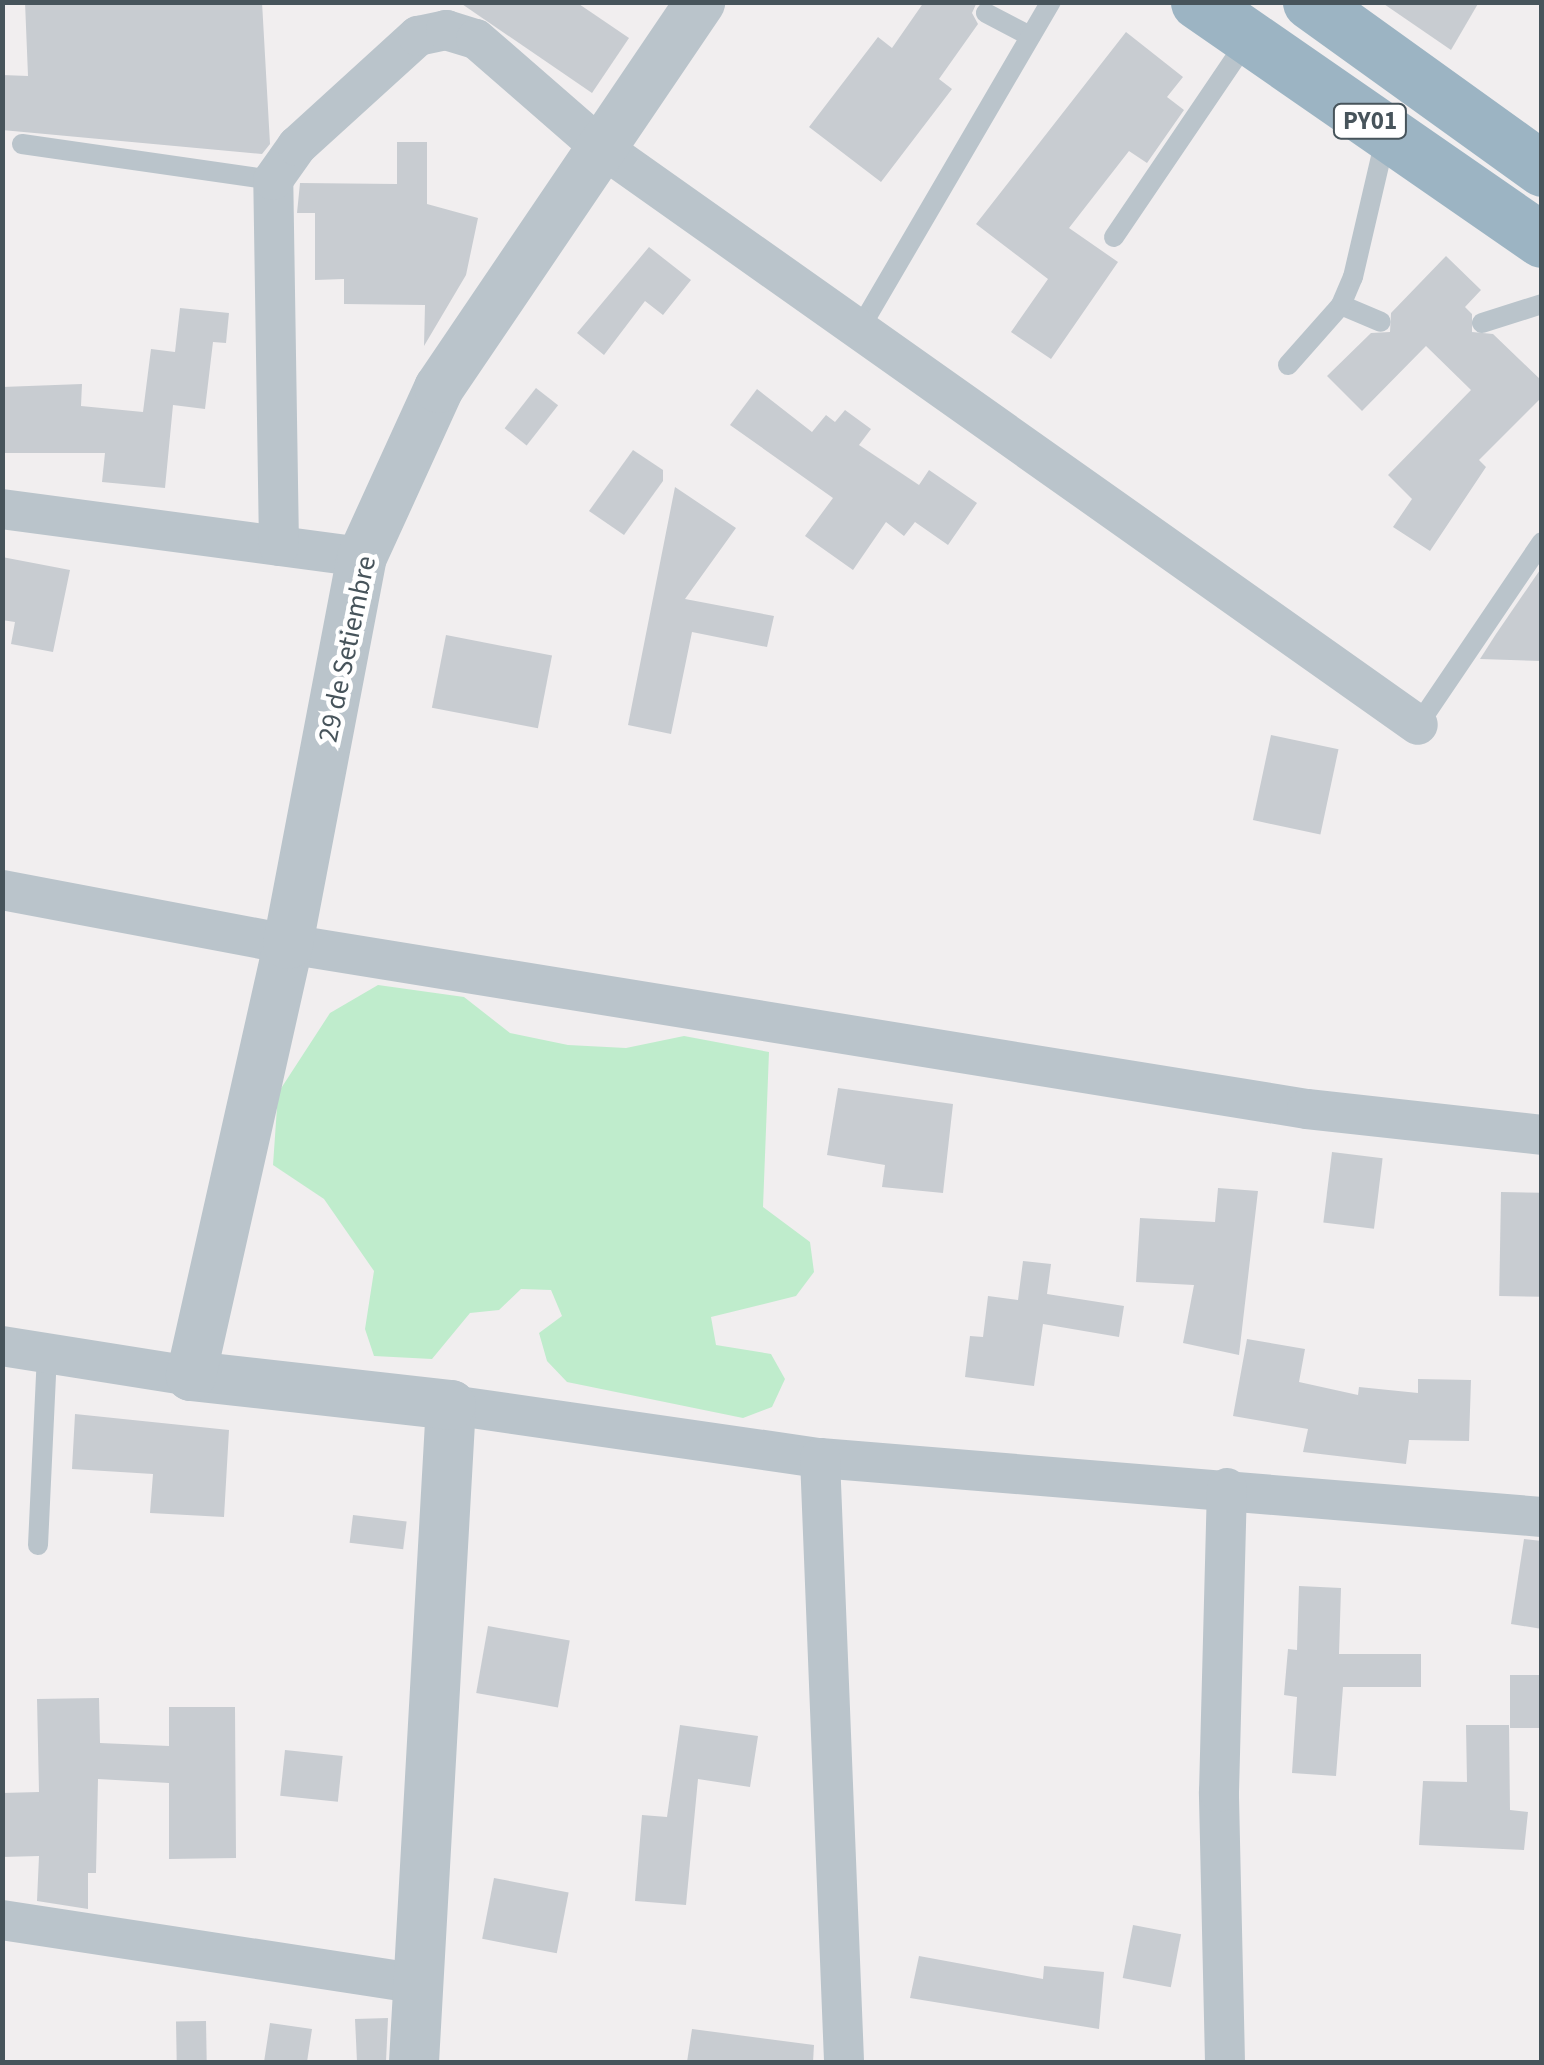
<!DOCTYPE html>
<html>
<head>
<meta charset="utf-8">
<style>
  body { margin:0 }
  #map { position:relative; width:1544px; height:2065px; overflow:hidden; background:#f1eeef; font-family:"Source Sans 3",sans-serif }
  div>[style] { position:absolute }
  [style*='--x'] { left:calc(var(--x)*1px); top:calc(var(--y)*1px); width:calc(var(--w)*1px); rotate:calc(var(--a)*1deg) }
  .green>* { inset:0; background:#bfeccc }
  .building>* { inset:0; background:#c8ccd1; transform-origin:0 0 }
  .service>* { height:20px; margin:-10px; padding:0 10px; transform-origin:10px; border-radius:10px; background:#bac4cb }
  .minor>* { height:40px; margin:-20px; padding:0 20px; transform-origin:20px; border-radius:20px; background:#bac4cb }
  .tertiary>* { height:50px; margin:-25px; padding:0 25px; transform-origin:25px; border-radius:25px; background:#bac4cb }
  .trunk>* { height:55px; margin:-27.5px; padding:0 27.5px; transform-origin:27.5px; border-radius:27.5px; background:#9cb4c3 }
  span { translate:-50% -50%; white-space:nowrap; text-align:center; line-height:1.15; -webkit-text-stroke:9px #fff; paint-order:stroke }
  .shield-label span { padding:2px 8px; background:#fff; border:2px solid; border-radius:8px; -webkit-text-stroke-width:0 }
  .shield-label { font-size:25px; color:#47545b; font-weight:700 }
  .street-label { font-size:28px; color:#47545b }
  .frame { position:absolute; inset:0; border:5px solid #47545b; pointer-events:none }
</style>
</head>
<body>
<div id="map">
  <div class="green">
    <i style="clip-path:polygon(378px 985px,464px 997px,510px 1033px,568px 1045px,626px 1048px,684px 1036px,769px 1052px,763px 1207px,810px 1242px,814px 1272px,796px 1296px,711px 1317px,716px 1345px,771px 1354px,785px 1379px,772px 1407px,743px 1418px,567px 1382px,547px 1361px,539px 1333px,562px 1316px,551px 1290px,521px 1289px,499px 1310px,470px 1313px,432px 1359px,374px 1356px,365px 1329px,374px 1271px,324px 1199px,273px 1165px,278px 1093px,330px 1013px)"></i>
  </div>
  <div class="building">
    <i style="clip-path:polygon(25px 2px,262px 2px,270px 144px,262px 154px,2px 130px,2px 75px,28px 76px)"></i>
    <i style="clip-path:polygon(459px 2px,576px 2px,629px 38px,592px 93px)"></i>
    <i style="clip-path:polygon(924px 2px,977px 2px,972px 13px,978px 24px,939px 79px,952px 89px,881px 182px,809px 127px,878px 37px,892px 48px)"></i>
    <i style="clip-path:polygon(1381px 2px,1479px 2px,1451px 50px)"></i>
    <i style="clip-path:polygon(1126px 32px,1183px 77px,1167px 97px,1184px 110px,1147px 163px,1129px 151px,1069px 228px,1118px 262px,1051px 359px,1011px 332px,1048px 279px,976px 224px)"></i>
    <i style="clip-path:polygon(397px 142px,427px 142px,427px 204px,478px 218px,466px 275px,424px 346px,425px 305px,344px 304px,344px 279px,315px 280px,315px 213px,297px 213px,300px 183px,397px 184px)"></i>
    <i style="clip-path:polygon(649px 247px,691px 280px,663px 315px,645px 301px,604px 355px,577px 333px)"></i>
    <i style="clip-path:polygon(1446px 256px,1481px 290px,1465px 307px,1472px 314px,1472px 332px,1493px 334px,1542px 381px,1542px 397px,1479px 460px,1486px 467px,1430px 551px,1393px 527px,1412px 499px,1388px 475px,1471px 390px,1426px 346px,1362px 411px,1327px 376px,1371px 333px,1390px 332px,1391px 313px)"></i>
    <i style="clip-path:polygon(180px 308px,229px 313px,226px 343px,213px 342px,205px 409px,173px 405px,165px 488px,102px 482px,105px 453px,2px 453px,2px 387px,82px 384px,81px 406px,143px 412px,151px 349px,175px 352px)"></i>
    <i style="left:536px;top:388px;width:28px;height:51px;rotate:38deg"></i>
    <i style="clip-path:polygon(757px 389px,812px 432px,826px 415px,835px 422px,845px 410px,871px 429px,859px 445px,919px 485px,929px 470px,977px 503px,948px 545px,915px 522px,904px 536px,886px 522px,853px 570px,805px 536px,833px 498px,730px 425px)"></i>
    <i style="clip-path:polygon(633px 450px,663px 470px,663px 481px,624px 535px,589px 511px)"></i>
    <i style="clip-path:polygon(675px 487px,736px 528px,685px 599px,774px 616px,767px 647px,692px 632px,671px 734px,628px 725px)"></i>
    <i style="clip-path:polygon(2px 557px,70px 570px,53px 652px,11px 644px,15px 622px,2px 620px)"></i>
    <i style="clip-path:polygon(1542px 567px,1542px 661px,1480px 659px,1496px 634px)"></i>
    <i style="left:446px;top:635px;width:108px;height:74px;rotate:11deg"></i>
    <i style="left:1271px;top:735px;width:69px;height:87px;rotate:12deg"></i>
    <i style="clip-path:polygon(838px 1088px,953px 1104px,943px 1193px,882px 1187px,885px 1165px,827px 1155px)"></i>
    <i style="left:1332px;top:1152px;width:51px;height:71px;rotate:7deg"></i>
    <i style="clip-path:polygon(1218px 1188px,1258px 1191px,1239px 1355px,1183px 1343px,1194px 1285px,1136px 1282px,1140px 1218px,1215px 1222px)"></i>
    <i style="left:1501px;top:1192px;width:41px;height:104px;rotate:1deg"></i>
    <i style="clip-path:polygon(1023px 1261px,1051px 1264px,1047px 1294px,1124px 1306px,1119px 1337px,1043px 1324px,1034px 1386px,965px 1377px,970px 1336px,983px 1337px,988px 1296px,1018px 1300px)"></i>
    <i style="clip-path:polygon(1247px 1339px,1305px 1349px,1299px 1382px,1358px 1395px,1359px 1387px,1418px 1393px,1418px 1379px,1471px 1380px,1469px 1441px,1409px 1440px,1406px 1464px,1303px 1452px,1308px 1429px,1233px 1416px)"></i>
    <i style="clip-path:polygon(75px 1414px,229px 1430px,224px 1517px,150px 1513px,153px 1474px,72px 1469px)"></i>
    <i style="left:353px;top:1515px;width:54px;height:28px;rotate:7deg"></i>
    <i style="clip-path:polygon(1524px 1539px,1542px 1541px,1542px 1629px,1511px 1624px)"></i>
    <i style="clip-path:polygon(1299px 1586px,1341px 1588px,1339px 1654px,1421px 1654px,1421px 1687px,1343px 1687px,1336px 1776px,1292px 1773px,1297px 1697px,1284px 1695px,1288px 1649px,1297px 1650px)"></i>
    <i style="left:488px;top:1626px;width:83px;height:68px;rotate:10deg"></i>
    <i style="left:1542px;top:1675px;width:53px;height:32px;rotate:90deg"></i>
    <i style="clip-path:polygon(99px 1698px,100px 1743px,169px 1746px,169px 1707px,235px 1707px,236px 1858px,169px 1859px,169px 1783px,98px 1779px,96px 1873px,88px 1873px,88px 1909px,37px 1901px,39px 1856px,2px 1857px,2px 1793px,39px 1792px,37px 1699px)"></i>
    <i style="clip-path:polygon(680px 1725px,758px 1736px,750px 1787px,698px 1779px,686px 1905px,635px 1901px,642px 1815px,667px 1817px)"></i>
    <i style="clip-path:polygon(1466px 1725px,1509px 1725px,1510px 1810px,1528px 1812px,1524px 1850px,1419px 1845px,1423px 1781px,1467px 1782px)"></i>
    <i style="left:285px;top:1750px;width:58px;height:46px;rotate:6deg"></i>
    <i style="left:494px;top:1878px;width:76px;height:62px;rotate:11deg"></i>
    <i style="left:1133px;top:1925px;width:49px;height:54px;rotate:11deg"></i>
    <i style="clip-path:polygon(919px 1956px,1043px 1979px,1044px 1966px,1104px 1972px,1099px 2029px,910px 1998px)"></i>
    <i style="clip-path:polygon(388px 2018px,386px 2062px,357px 2062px,355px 2019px)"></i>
    <i style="left:206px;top:2021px;width:41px;height:30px;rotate:89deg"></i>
    <i style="clip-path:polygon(270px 2023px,312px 2029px,307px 2062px,264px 2062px)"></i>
    <i style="clip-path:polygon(692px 2029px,814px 2045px,813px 2062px,687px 2062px)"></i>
  </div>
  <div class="service">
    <i style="--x:986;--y:13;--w:50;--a:27.6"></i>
    <i style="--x:22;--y:144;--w:254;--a:8.2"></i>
    <i style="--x:1114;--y:237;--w:239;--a:-55.9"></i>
    <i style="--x:1341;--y:305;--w:43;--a:23"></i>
    <i style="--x:1482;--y:323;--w:63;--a:-17.6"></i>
    <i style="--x:859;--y:330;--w:380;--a:-59.7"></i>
    <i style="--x:1288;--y:365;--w:80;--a:-48.5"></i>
    <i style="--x:1341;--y:305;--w:30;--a:-67"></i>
    <i style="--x:1353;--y:277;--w:142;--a:-76.9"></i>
    <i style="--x:1418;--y:725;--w:221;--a:-55.9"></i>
    <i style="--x:38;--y:1545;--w:192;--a:-87.3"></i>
  </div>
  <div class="minor">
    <i style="--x:2;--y:509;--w:363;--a:7.6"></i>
    <i style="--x:279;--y:546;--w:366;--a:-90.9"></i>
    <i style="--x:273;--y:180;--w:42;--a:-54.8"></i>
    <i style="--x:297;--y:146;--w:164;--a:-42.3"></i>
    <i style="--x:418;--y:36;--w:29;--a:-12"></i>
    <i style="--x:446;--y:30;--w:31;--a:17"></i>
    <i style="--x:476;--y:39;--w:162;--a:41"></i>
    <i style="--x:598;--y:145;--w:1004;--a:35.27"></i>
    <i style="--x:2;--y:890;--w:291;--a:10.7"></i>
    <i style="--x:288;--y:944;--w:1032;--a:9.2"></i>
    <i style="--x:1307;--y:1109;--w:236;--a:6.3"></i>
    <i style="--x:2;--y:1346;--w:191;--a:9"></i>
    <i style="--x:451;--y:1405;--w:373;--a:8.2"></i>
    <i style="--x:820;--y:1458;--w:724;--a:4.67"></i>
    <i style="--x:820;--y:1458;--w:604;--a:87.72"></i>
    <i style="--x:2;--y:1920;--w:418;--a:8.7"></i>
    <i style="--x:1225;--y:2062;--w:270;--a:-91.3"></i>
    <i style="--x:1219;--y:1792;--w:304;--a:-88.5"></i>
  </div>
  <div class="tertiary">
    <i style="--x:414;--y:2062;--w:658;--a:-86.78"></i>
    <i style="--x:451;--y:1405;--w:262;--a:-173.6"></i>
    <i style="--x:191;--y:1376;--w:443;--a:-77.3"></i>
    <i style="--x:288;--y:944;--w:394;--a:-79.2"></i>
    <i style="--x:362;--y:557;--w:186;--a:-65.5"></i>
    <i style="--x:439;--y:388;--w:466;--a:-55.9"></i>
  </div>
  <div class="trunk">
    <i style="--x:1198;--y:2;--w:418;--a:34.7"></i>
    <i style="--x:1310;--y:2;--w:286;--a:35.7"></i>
  </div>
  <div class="shield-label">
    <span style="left:1370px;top:121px">PY01</span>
  </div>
  <div class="street-label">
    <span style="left:347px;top:649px;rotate:-78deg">29 de Setiembre</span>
  </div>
  <div class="frame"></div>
</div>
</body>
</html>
